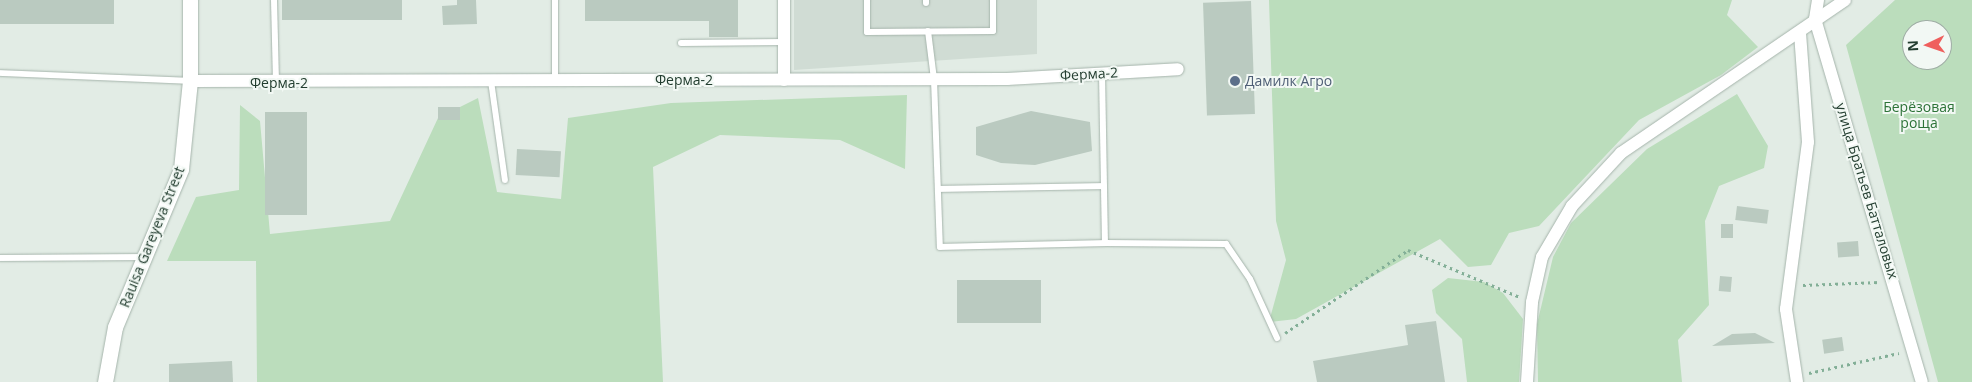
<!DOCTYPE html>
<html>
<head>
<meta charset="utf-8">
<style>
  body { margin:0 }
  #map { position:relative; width:1972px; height:382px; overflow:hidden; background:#e2ece5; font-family:"Open Sans",sans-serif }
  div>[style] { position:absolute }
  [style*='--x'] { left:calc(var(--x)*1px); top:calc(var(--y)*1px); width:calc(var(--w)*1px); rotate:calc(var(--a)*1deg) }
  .built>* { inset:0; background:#d0dcd4 }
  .green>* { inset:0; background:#bbddbc }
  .building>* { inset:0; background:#bacac0; transform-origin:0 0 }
  .path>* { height:2.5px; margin-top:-1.25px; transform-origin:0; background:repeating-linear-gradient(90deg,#83af97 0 2.5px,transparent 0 6.5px) }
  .roads { filter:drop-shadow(0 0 1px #a5b4ab) drop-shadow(0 0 1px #a5b4ab) }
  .lane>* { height:6px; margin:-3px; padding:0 3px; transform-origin:3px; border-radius:3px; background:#fff }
  .street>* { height:12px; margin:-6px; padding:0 6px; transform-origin:6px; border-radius:6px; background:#fff }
  .secondary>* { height:15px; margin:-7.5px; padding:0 7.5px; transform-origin:7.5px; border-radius:7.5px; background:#fff }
  .dots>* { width:14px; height:14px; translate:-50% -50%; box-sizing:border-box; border:2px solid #f2f8f4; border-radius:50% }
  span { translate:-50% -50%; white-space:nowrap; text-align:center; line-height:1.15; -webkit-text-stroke:4px #f2f8f4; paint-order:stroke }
  .street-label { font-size:14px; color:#223d2f }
  .service-label { font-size:14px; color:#4e5e75 }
  .left { translate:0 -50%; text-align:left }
  .park-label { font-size:14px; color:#2d7338 }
  .north { position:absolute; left:1902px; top:20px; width:50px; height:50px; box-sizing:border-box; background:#f2f8f4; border:1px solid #9fada5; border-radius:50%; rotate:267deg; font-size:14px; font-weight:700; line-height:20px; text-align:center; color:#223d2f }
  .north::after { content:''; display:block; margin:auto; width:18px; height:22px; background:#ef5f5d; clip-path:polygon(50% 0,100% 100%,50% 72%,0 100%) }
</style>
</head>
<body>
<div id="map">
  <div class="built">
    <i style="clip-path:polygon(794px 0,1037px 0,1037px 54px,794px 70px)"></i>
  </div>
  <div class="green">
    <i style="clip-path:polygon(1269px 0,1732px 0,1727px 15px,1758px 47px,1721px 75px,1639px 120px,1539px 226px,1509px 233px,1491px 265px,1468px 267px,1440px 239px,1296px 319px,1269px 322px,1286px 260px,1276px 221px)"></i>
    <i style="clip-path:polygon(evenodd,1895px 0,1972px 0,1972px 382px,1938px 382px,1846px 45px,1895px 0,1912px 30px,1942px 30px,1942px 60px,1912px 60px,1912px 30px)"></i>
    <i style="clip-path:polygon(1737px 94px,1768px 146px,1764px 168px,1719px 186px,1705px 221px,1709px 305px,1678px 340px,1682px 382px,1538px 382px,1537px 324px,1553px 257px,1571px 223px,1647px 149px)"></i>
    <i style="clip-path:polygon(907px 95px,905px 169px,840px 140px,720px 135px,653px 167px,663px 382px,257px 382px,256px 261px,167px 261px,196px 197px,239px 190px,240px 105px,260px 121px,270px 234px,390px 221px,438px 118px,478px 98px,497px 192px,561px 199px,568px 118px,671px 103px)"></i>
    <i style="clip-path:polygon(1448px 278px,1484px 282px,1503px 293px,1523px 319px,1519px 382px,1467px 382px,1462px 339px,1436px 313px,1432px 290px)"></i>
  </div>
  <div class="building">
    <i style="left:0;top:0;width:114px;height:24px"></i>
    <i style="left:282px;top:0;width:120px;height:20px"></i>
    <i style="clip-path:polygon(457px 0,476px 0,477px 24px,443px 25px,442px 6px,457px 5px)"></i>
    <i style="clip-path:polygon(585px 0,738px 0,738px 37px,709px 37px,709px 21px,585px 21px)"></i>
    <i style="left:1251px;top:1px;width:113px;height:48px;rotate:88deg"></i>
    <i style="left:438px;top:107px;width:22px;height:13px"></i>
    <i style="clip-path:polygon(1031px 111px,1090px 122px,1092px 151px,1035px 165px,1001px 163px,976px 155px,976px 127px)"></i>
    <i style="left:265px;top:112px;width:42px;height:103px"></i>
    <i style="left:517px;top:149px;width:44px;height:26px;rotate:3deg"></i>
    <i style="left:1737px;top:206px;width:32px;height:14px;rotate:7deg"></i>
    <i style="left:1721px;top:224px;width:12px;height:14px"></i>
    <i style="left:1858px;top:241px;width:15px;height:21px;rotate:86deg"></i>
    <i style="left:1720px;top:276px;width:12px;height:15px;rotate:5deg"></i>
    <i style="left:957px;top:280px;width:84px;height:43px"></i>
    <i style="clip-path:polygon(1436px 321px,1445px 382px,1317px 382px,1313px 361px,1408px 345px,1405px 325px)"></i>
    <i style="clip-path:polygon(1755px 333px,1775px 343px,1712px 346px,1732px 334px)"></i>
    <i style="left:1842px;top:337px;width:14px;height:20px;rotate:82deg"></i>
    <i style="clip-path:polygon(232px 361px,233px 382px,169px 382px,169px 364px)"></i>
  </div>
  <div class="path">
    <i style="--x:1803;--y:285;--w:77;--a:-2.2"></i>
    <i style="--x:1285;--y:333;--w:148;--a:-34"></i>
    <i style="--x:1408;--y:250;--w:121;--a:22.8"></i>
    <i style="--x:1809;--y:373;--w:92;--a:-12.5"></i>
  </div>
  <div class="roads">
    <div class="lane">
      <i style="--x:274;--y:0;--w:82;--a:88.6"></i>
      <i style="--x:555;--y:0;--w:80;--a:90"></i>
      <i style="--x:867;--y:0;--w:32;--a:90"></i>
      <i style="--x:867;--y:32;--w:126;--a:-0.5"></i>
      <i style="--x:993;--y:31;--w:31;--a:-90"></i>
      <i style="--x:926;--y:3;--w:3;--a:-90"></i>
      <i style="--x:928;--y:31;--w:48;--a:82.9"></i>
      <i style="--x:934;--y:79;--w:168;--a:88"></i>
      <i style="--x:940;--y:247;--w:165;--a:-1.4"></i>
      <i style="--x:681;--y:43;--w:103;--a:-0.6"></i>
      <i style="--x:0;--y:73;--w:190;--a:2.4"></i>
      <i style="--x:1102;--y:73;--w:170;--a:89"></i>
      <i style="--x:1105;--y:243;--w:121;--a:0.5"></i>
      <i style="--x:1226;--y:244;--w:42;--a:55.6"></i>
      <i style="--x:1250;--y:279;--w:65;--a:65.4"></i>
      <i style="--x:491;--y:81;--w:100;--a:82"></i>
      <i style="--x:938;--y:189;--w:166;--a:-1"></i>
      <i style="--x:0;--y:258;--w:144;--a:-0.4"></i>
    </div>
    <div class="street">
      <i style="--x:784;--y:0;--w:80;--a:90"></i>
      <i style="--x:1818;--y:0;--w:19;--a:99"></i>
      <i style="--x:1815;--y:19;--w:378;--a:73.6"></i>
      <i style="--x:190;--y:81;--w:817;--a:-0.14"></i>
      <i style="--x:1007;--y:79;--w:171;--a:-3.3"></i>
      <i style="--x:1527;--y:382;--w:80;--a:-86.4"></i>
      <i style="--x:1532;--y:302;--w:46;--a:-77.5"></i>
      <i style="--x:1542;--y:257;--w:59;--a:-59.5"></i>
      <i style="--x:1572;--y:206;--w:72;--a:-47.2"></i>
      <i style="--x:1621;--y:153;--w:271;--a:-34.3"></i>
      <i style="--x:1797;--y:382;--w:74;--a:-98.6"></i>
      <i style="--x:1786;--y:309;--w:168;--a:-82.5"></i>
      <i style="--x:1808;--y:142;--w:110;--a:-94.2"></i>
    </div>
    <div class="secondary">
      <i style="--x:105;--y:382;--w:56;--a:-79.7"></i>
      <i style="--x:115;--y:327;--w:171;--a:-67.3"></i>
      <i style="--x:181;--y:169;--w:88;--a:-84.2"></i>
      <i style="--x:190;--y:81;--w:81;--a:-90"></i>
    </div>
  </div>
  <div class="dots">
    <i style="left:1235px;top:81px;background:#5c6f8a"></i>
  </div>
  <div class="street-label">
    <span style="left:1089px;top:74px;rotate:-3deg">Ферма-2</span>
    <span style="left:684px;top:80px">Ферма-2</span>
    <span style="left:279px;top:83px">Ферма-2</span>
    <span style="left:1867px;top:191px;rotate:73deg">улица Братьев Батталовых</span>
    <span style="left:152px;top:237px;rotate:-68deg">Rauisa Gareyeva Street</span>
  </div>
  <div class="service-label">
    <span class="left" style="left:1245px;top:81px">Дамилк Агро</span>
  </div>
  <div class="park-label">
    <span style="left:1919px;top:115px">Берёзовая<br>роща</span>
  </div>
  <div class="north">N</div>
</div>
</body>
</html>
